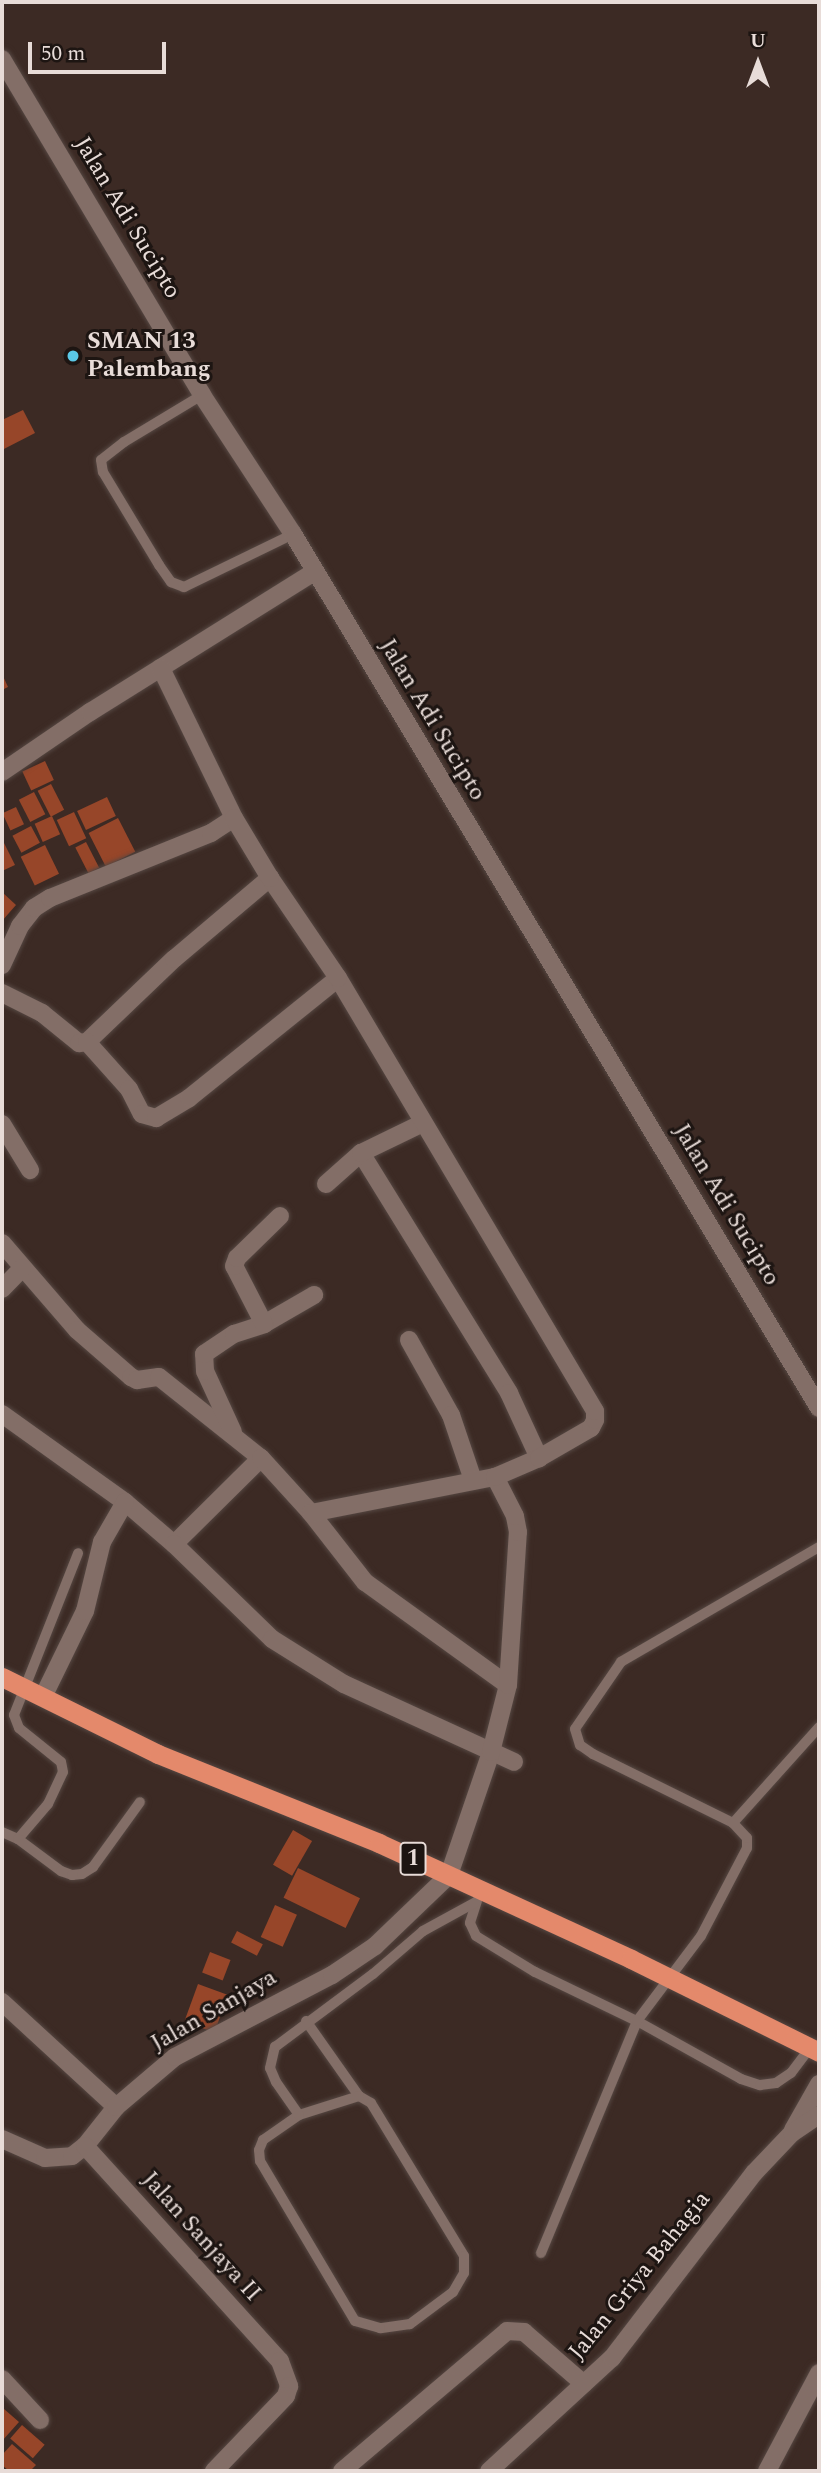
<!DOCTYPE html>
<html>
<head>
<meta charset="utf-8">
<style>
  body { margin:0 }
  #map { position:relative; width:821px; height:2473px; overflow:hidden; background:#3c2a24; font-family:Spectral,serif }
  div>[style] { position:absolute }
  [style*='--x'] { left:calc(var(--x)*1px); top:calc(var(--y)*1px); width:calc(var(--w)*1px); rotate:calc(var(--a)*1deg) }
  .building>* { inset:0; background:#974629; transform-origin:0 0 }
  .roads { filter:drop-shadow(0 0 2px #554742) drop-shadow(0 0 2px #554742) }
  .service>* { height:10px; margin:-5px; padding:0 5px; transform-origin:5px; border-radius:5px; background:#836e67 }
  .minor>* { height:18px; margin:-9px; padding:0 9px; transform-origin:9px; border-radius:9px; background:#836e67 }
  .tertiary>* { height:18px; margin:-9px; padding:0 9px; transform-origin:9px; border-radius:9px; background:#836e67 }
  .trunk>* { height:19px; margin:-9.5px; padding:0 9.5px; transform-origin:9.5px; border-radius:9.5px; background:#e4896b }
  .dots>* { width:19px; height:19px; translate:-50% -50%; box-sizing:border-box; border:4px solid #1d1512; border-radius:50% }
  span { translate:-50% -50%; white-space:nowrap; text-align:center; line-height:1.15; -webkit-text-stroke:6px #1d1512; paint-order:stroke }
  .shield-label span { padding:2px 5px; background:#1d1512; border:2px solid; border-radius:5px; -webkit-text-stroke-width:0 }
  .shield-label { font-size:23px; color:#e8dcd8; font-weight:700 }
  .street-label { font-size:24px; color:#e8dcd8 }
  .poi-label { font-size:24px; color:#e8dcd8; font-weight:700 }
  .left { translate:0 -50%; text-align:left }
  .frame { position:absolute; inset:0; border:4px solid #e8dcd8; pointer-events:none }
  .north { position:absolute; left:723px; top:28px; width:70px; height:70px; -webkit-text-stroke:5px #1d1512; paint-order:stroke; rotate:0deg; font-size:19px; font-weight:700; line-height:28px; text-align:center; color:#e8dcd8 }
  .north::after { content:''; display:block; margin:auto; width:24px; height:32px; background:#e8dcd8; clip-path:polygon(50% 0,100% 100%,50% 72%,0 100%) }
  .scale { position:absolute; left:28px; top:42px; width:138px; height:32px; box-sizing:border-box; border:4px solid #e8dcd8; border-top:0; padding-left:9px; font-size:21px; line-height:24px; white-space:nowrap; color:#e8dcd8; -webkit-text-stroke:5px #1d1512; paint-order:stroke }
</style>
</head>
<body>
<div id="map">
  <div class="building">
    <i style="clip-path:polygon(23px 410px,35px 433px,2px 450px,2px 420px)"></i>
    <i style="clip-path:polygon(2px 674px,8px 687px,2px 690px)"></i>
    <i style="left:45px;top:761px;width:21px;height:25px;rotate:65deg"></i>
    <i style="left:51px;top:784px;width:29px;height:15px;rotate:63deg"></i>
    <i style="left:34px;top:792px;width:25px;height:17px;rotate:63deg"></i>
    <i style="left:107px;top:797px;width:21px;height:33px;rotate:65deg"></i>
    <i style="left:16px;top:807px;width:19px;height:15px;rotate:65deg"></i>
    <i style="left:74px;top:812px;width:29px;height:19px;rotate:65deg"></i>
    <i style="left:52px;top:816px;width:20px;height:19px;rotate:66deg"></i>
    <i style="left:118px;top:818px;width:38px;height:33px;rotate:63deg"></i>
    <i style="left:31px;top:826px;width:19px;height:21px;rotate:62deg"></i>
    <i style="left:86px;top:842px;width:29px;height:12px;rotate:63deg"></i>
    <i style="clip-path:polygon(4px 843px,15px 865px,2px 871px,2px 844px)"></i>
    <i style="left:45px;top:845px;width:32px;height:27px;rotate:64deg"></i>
    <i style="clip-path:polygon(2px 892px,16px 905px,2px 921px)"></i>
    <i style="left:293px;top:1830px;width:22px;height:40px;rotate:30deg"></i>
    <i style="left:298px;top:1868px;width:69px;height:33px;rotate:26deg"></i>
    <i style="left:275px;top:1905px;width:24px;height:35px;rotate:24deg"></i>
    <i style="left:237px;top:1931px;width:29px;height:13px;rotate:27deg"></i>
    <i style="left:210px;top:1952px;width:22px;height:22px;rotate:21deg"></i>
    <i style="left:198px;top:1984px;width:32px;height:40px;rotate:20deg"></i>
    <i style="clip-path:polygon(4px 2409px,19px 2422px,2px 2441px,2px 2411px)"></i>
    <i style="left:22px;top:2425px;width:30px;height:18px;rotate:41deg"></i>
    <i style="clip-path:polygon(12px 2444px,36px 2465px,30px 2471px,9px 2471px,2px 2465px,2px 2455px)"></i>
  </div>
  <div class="roads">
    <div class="service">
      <i style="--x:202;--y:395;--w:91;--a:148.9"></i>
      <i style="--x:124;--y:442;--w:29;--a:142"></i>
      <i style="--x:101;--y:460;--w:12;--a:81"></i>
      <i style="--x:103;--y:472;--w:109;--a:58.9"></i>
      <i style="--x:159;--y:565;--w:21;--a:55"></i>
      <i style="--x:171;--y:582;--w:14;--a:21"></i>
      <i style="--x:184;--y:587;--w:121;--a:-25.9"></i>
      <i style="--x:819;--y:1547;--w:229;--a:149.9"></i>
      <i style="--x:621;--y:1662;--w:81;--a:124.5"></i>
      <i style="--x:575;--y:1729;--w:17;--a:73"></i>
      <i style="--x:580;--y:1745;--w:16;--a:35"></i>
      <i style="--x:593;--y:1754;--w:156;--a:26.2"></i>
      <i style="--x:733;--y:1823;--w:129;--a:-48.1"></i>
      <i style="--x:2;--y:1832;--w:17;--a:24"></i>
      <i style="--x:18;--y:1839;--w:46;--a:-49.4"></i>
      <i style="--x:48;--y:1804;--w:35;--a:-65"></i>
      <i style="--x:63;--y:1772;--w:10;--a:-101"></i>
      <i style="--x:61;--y:1762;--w:54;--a:-141"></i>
      <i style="--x:19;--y:1728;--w:14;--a:-111"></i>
      <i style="--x:14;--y:1715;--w:174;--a:-68.4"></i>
      <i style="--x:18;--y:1839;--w:54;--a:36.7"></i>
      <i style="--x:61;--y:1871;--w:12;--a:20"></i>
      <i style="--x:72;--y:1875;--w:10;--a:-6"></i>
      <i style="--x:82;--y:1874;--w:13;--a:-32"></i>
      <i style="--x:93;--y:1867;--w:80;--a:-54.1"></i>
      <i style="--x:477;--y:1901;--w:23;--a:108"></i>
      <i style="--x:470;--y:1923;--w:14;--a:65"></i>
      <i style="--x:476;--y:1936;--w:69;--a:31.4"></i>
      <i style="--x:535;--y:1972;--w:113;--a:25.7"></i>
      <i style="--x:637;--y:2021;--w:119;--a:29.1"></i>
      <i style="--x:741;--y:2079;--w:20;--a:18"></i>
      <i style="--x:760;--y:2085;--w:16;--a:-7"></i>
      <i style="--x:776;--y:2083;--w:18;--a:-34"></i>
      <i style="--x:791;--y:2073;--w:31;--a:-53"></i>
      <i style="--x:306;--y:2021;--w:92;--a:54.8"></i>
      <i style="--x:359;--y:2096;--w:14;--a:30"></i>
      <i style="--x:371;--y:2103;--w:179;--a:58.7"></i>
      <i style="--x:464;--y:2256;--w:17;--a:90"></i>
      <i style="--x:464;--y:2273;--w:22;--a:120"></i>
      <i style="--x:453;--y:2292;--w:54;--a:143.3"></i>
      <i style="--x:410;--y:2324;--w:30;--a:172"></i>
      <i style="--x:380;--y:2328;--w:26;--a:-164"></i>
      <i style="--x:355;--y:2321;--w:186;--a:-120.7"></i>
      <i style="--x:260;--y:2161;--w:11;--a:-95"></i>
      <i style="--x:259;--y:2150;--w:11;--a:-68"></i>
      <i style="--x:263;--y:2140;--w:44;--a:-34.8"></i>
      <i style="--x:299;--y:2115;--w:63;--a:-17.6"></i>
      <i style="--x:299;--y:2115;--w:40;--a:-124.9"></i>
      <i style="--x:276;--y:2082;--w:15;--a:-113"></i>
      <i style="--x:270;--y:2068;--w:22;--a:-77"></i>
      <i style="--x:275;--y:2047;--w:122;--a:-36.7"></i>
      <i style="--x:373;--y:1974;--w:66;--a:-40.7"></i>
      <i style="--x:423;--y:1931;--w:60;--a:-28.7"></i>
      <i style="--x:541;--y:2253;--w:251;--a:-67.5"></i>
      <i style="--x:637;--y:2021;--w:106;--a:-53"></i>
      <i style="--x:701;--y:1936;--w:99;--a:-62.4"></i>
      <i style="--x:747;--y:1848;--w:10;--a:-90"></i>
      <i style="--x:747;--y:1838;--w:21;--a:-133"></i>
    </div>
    <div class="minor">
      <i style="--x:2;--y:772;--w:107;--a:-34.3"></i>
      <i style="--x:90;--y:712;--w:264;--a:-32"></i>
      <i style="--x:2;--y:965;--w:43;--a:-65.2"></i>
      <i style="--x:20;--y:926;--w:23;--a:-52"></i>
      <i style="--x:34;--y:908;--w:19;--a:-32"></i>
      <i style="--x:50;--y:898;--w:174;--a:-22"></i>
      <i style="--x:211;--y:833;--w:27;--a:-33"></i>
      <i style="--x:234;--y:818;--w:167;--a:-116"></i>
      <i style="--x:2;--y:993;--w:45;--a:26.6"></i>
      <i style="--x:42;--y:1013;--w:48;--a:39"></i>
      <i style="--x:79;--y:1043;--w:8;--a:-7"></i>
      <i style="--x:87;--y:1042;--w:120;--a:-43.7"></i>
      <i style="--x:174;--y:959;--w:126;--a:-40.2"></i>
      <i style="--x:87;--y:1042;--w:63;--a:48.2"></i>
      <i style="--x:129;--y:1089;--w:28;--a:63"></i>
      <i style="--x:142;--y:1114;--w:15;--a:16"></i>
      <i style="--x:156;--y:1118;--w:39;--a:-31"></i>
      <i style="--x:189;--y:1098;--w:191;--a:-38.8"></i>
      <i style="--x:2;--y:1124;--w:54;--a:58.7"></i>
      <i style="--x:361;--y:1153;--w:282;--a:58.3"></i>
      <i style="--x:509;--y:1393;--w:72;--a:65.2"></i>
      <i style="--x:326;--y:1184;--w:47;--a:-41.5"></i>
      <i style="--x:361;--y:1153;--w:69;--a:-25.8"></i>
      <i style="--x:2;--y:1243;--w:115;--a:49.2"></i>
      <i style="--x:77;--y:1330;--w:72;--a:41"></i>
      <i style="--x:131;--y:1377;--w:7;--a:27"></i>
      <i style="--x:137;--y:1380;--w:22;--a:-8"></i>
      <i style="--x:159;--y:1377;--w:130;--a:38.5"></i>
      <i style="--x:261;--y:1458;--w:122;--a:135.3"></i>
      <i style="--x:2;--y:1289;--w:29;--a:-46"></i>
      <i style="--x:264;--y:1324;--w:58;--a:-30.1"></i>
      <i style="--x:409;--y:1340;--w:86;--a:60.8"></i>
      <i style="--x:451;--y:1415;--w:69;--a:71.3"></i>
      <i style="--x:2;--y:1414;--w:151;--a:35.6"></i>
      <i style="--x:125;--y:1502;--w:65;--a:40.6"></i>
      <i style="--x:174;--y:1544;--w:136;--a:44.1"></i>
      <i style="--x:272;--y:1639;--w:85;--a:32"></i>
      <i style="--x:344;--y:1684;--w:187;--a:24.6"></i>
      <i style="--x:233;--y:1432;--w:67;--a:-114.7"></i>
      <i style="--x:205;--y:1371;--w:17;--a:-93"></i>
      <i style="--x:204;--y:1354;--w:36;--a:-34"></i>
      <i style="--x:234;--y:1334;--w:32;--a:-18"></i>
      <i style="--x:264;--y:1324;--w:65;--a:-117.3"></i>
      <i style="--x:234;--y:1266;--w:9;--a:-69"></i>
      <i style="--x:237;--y:1258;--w:60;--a:-44.3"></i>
      <i style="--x:261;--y:1458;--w:74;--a:47.7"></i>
      <i style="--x:311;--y:1513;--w:88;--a:52"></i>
      <i style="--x:365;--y:1582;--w:176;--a:35.8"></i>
      <i style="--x:311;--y:1513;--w:187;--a:-11.1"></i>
      <i style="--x:43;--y:1697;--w:96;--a:-64"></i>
      <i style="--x:85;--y:1611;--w:71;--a:-76.2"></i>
      <i style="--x:102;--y:1542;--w:46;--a:-60.1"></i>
      <i style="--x:2;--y:2002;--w:155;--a:42.6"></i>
      <i style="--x:793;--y:2130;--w:53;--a:-60.5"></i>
      <i style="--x:2;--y:2139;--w:47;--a:23.8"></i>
      <i style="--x:45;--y:2158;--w:27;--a:-4"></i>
      <i style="--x:72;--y:2156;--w:16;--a:-38"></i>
      <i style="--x:85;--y:2146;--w:50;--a:-51.5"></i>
      <i style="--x:116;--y:2107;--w:77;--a:-40.3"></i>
      <i style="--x:175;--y:2057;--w:177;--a:-27.6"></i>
      <i style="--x:332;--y:1975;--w:52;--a:-34"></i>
      <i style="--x:375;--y:1946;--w:103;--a:-43.8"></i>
      <i style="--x:449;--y:1875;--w:130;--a:-71.1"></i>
      <i style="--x:491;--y:1752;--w:69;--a:-75.8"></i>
      <i style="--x:508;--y:1685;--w:153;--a:-86.3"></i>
      <i style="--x:518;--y:1532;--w:16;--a:-101"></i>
      <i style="--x:515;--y:1516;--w:44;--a:-117.1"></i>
      <i style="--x:495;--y:1477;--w:48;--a:-23.4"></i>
      <i style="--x:539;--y:1458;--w:60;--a:-30"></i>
      <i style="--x:591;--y:1428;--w:9;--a:-63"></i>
      <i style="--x:595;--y:1420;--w:9;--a:-90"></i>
      <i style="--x:595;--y:1411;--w:504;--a:-120.69"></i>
      <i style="--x:338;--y:978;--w:121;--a:-124.2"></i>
      <i style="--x:270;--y:878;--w:70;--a:-121"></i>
      <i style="--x:85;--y:2146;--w:290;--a:47.8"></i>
      <i style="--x:280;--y:2361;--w:27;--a:70"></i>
      <i style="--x:289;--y:2386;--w:10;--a:107"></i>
      <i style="--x:286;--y:2396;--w:104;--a:133.8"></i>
      <i style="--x:2;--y:2379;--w:56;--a:47.2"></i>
      <i style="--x:342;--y:2471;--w:216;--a:-40.3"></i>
      <i style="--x:507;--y:2331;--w:17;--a:3"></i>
      <i style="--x:524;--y:2332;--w:79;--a:40.9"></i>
      <i style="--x:489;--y:2471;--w:167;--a:-42.6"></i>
      <i style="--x:612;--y:2358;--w:233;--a:-52.5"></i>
      <i style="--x:754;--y:2173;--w:55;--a:-46.5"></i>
      <i style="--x:792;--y:2133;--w:32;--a:-34"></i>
      <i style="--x:767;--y:2471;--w:111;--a:-62"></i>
    </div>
    <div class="tertiary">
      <i style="--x:2;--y:59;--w:391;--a:59.2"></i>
      <i style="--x:202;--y:395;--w:166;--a:56.8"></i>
      <i style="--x:293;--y:534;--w:1020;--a:58.96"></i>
    </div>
    <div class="trunk">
      <i style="--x:2;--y:1677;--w:174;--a:26.3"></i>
      <i style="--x:158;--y:1754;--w:238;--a:21.9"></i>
      <i style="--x:379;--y:1843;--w:277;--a:24.7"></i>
      <i style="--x:631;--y:1959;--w:210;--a:26.3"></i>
    </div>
  </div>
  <div class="dots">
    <i style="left:73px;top:356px;background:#5bc8e7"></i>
  </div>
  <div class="shield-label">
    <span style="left:413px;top:1859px">1</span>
  </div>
  <div class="street-label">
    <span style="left:127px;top:218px;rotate:59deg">Jalan Adi Sucipto</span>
    <span style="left:432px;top:720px;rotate:59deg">Jalan Adi Sucipto</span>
    <span style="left:726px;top:1205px;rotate:59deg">Jalan Adi Sucipto</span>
    <span style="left:214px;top:2011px;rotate:-30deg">Jalan Sanjaya</span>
    <span style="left:201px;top:2237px;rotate:48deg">Jalan Sanjaya II</span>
    <span style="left:640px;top:2276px;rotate:-51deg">Jalan Griya Bahagia</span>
  </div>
  <div class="poi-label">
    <span class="left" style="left:87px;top:356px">SMAN 13<br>Palembang</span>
  </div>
  <div class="frame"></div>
  <div class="north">U</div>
  <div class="scale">50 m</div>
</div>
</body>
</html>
